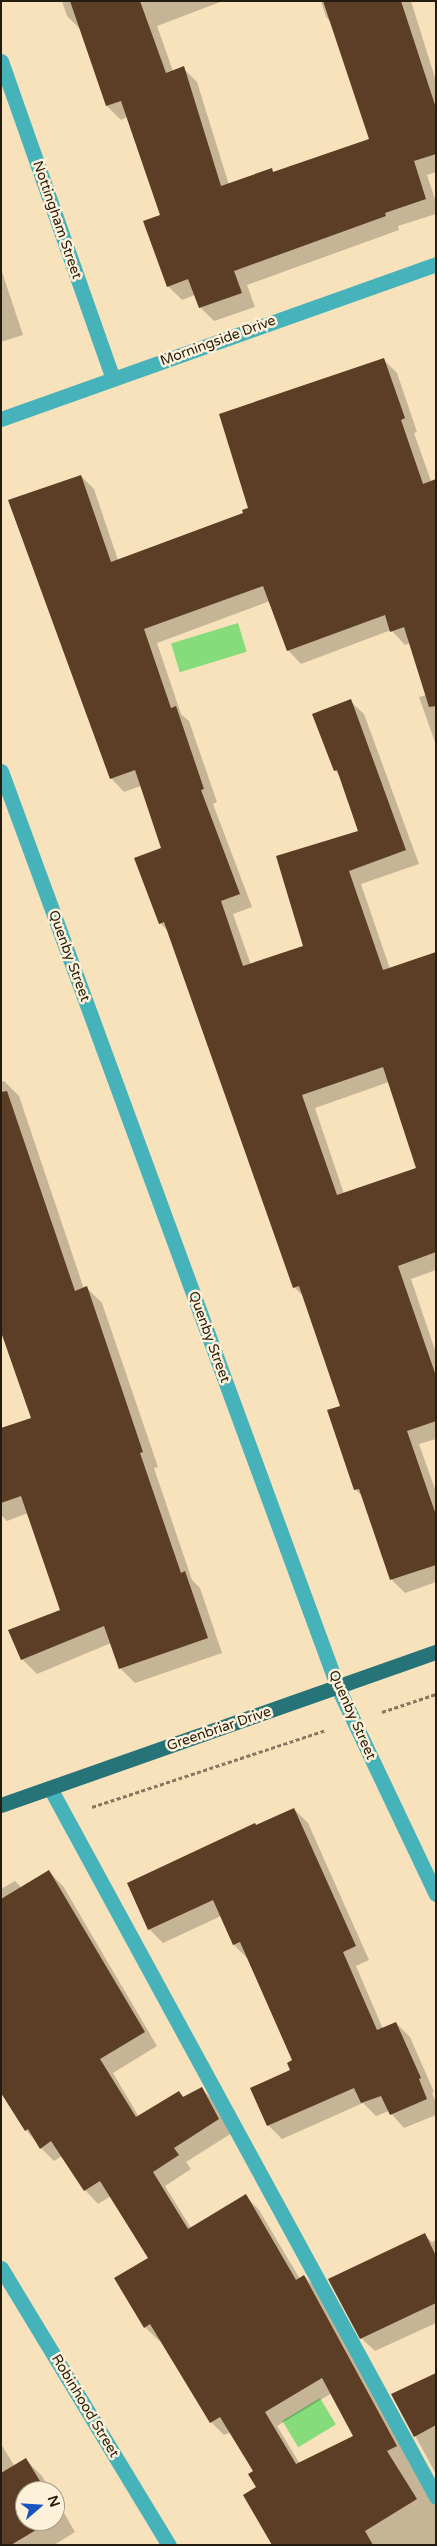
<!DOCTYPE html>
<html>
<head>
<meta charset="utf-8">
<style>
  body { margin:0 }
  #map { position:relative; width:437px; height:2546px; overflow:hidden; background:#f8e2bc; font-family:"Varela Round",sans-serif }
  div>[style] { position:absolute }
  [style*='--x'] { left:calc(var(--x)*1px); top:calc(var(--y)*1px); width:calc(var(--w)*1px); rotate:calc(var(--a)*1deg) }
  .water>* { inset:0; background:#86dc7b; transform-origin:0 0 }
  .shadow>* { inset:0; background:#0003 }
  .building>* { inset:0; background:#5b3e25 }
  .path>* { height:3px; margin-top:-1.5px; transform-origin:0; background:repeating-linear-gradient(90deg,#87785f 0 4px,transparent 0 6.5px) }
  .minor>* { height:15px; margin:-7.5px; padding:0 7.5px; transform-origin:7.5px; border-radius:7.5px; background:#46b2b9 }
  .major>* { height:15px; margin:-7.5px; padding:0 7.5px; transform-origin:7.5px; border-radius:7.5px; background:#267378 }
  span { translate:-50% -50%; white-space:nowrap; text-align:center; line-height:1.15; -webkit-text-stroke:5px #fef1da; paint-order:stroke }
  .street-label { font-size:14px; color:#241c0e }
  .frame { position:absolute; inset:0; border:2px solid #241c0e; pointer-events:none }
  .north { position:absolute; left:15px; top:2481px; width:50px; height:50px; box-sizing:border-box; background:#fef1da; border:1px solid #a79c88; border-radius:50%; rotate:71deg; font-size:14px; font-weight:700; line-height:20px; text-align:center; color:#241c0e }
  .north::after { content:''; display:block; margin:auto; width:18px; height:22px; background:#1a54c0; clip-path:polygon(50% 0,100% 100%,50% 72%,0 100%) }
</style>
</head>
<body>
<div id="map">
  <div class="water">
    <i style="left:238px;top:623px;width:30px;height:70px;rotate:73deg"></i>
    <i style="left:320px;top:2398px;width:31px;height:44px;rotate:59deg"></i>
  </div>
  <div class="shadow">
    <i style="clip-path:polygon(62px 1px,223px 1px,157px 26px,173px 71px,183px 68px,197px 82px,229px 185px,271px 170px,274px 173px,370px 139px,331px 22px,326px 17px,321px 1px,411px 1px,436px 81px,436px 172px,427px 175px,436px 202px,436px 214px,398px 226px,399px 230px,247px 285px,255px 307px,214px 321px,200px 307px,195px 295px,182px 300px,168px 286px,161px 216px,127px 117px,121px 120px,107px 106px,81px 30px,67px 16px)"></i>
    <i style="clip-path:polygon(1px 269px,23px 335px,1px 342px)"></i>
    <i style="clip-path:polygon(evenodd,384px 360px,397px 373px,417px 432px,414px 433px,436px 495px,436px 745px,419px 697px,426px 695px,410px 643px,405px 645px,391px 630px,301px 664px,288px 650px,270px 601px,157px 643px,181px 714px,189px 721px,217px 802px,213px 804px,252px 907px,233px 914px,251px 965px,305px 946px,359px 831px,340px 776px,335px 770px,350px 701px,364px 714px,419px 864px,361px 884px,390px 969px,436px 953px,436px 1270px,411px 1279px,436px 1353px,436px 1439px,419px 1444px,436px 1492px,436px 1582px,405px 1593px,392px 1580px,363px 1497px,356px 1490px,342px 1407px,304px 1297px,294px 1287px,169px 932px,160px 923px,163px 848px,141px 786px,124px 792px,111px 778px,81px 476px,94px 489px,118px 560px,244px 514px,384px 360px,389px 1082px,418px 1169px,344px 1194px,315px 1108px,389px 1082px)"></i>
    <i style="clip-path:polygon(4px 1081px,19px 1096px,84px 1289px,87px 1288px,102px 1303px,158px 1467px,154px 1468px,192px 1580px,200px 1588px,222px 1653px,135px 1683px,120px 1668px,111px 1643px,37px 1674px,22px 1659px,61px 1610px,28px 1513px,7px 1521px,1px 1515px,1px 1452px,32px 1419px,1px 1329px,1px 1082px)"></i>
    <i style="clip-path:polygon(294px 1809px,308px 1823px,369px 1960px,356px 1966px,383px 2029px,396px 2023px,410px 2037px,434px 2092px,432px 2093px,436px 2103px,436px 2115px,404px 2128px,389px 2111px,376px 2116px,363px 2103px,282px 2139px,268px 2125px,294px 2061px,248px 1959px,234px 1945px,221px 1916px,163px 1943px,149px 1929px,256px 1826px)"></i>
    <i style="clip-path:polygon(evenodd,49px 1872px,63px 1886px,157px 2046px,113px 2073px,139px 2117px,179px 2093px,184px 2097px,201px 2088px,215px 2102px,232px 2133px,186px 2162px,191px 2169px,165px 2186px,191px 2228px,246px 2196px,259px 2210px,300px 2279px,304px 2276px,318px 2290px,436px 2507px,436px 2545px,274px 2545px,255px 2471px,231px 2432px,224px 2435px,211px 2422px,161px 2339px,159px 2341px,145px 2327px,116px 2278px,149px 2258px,111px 2196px,98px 2204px,85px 2190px,62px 2156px,54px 2161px,41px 2148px,26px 2130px,1px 2090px,1px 1889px,15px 1881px,22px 1888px,49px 1872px,332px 2393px,355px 2436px,300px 2464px,277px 2426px,332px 2393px)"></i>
    <i style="clip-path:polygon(424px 2235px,432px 2242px,436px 2240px,436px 2323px,375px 2351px,361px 2338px)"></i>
    <i style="clip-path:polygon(436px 2374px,436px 2474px,393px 2395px)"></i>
    <i style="clip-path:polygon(1px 2444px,15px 2467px,26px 2460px,42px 2476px,51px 2491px,25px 2491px,25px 2521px,55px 2521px,55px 2497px,75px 2532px,54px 2545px,1px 2545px)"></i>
  </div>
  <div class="building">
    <i style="clip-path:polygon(70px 1px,140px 1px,166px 73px,184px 66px,221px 186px,272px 168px,273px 172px,369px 139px,323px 1px,401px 1px,436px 108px,436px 154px,414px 161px,426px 199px,385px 213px,386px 216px,234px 271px,242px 293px,199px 308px,188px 279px,167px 287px,143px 221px,160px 215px,121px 101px,106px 106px)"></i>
    <i style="clip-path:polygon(evenodd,384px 358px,405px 418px,401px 420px,423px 484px,436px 479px,436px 706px,429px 707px,404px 627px,390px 632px,385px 615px,287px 651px,263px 586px,144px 629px,171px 708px,176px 706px,204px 789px,201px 790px,240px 894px,221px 901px,243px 966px,303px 946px,276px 856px,358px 831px,337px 770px,334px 771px,312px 714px,351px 699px,406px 850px,349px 871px,383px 970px,436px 952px,436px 1252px,398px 1266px,436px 1376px,436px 1421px,407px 1431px,436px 1515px,436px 1565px,390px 1580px,359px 1489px,354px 1490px,327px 1410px,340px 1406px,299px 1286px,293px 1288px,164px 922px,159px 924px,134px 858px,161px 848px,135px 770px,110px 779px,8px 500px,81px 475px,111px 562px,243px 513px,242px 510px,248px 508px,219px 414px,384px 358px,383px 1067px,416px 1168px,337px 1195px,302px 1095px,383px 1067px)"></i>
    <i style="clip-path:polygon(7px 1091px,75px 1291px,87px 1286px,143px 1452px,140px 1453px,181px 1573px,185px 1571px,208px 1638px,119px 1669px,104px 1626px,21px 1660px,8px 1630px,60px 1610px,21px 1496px,1px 1503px,1px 1428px,31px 1418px,1px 1332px,1px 1092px)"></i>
    <i style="clip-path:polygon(294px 1808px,356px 1946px,343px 1952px,377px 2030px,396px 2022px,421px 2078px,419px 2079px,427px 2099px,390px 2115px,381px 2096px,361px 2103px,354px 2088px,267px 2126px,250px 2088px,290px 2070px,287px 2063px,292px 2060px,240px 1942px,233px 1945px,213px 1900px,148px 1930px,127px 1883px,255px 1823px,256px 1825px)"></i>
    <i style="clip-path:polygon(evenodd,49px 1870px,145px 2032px,100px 2059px,136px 2117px,179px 2091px,183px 2097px,202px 2087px,219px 2119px,174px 2148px,179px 2155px,153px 2172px,188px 2229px,246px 2194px,296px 2280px,304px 2275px,397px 2446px,387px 2451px,417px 2499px,365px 2531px,373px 2545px,272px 2545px,243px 2495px,256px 2487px,248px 2474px,253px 2471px,220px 2417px,210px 2423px,150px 2324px,144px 2328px,114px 2278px,148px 2258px,100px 2181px,84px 2191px,51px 2141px,40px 2149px,28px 2129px,25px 2131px,1px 2093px,1px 1899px,49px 1870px,322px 2378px,353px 2436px,296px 2464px,265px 2412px,322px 2378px)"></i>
    <i style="clip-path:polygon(425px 2233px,436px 2256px,436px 2303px,360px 2339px,328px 2279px)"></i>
    <i style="clip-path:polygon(436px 2373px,436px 2425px,414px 2437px,391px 2394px)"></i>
    <i style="clip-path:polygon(26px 2458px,46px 2491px,25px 2491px,25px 2521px,51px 2521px,11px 2545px,1px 2545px,1px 2473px)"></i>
  </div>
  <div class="path">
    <i style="--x:382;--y:1712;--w:57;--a:-18.4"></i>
    <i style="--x:92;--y:1807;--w:246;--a:-18.2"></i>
  </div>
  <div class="minor">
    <i style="--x:1;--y:61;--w:337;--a:70.6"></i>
    <i style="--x:1;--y:419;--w:462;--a:-19.6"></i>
    <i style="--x:1;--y:771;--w:977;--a:69.82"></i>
    <i style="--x:338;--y:1688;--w:228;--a:64.6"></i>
    <i style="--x:50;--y:1788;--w:807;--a:61.43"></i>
    <i style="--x:1;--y:2268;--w:324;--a:58.8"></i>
  </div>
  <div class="major">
    <i style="--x:1;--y:1805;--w:461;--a:-19.4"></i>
  </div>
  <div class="street-label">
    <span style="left:57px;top:220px;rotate:71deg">Nottingham Street</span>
    <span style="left:218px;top:341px;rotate:-20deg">Morningside Drive</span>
    <span style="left:69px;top:956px;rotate:70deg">Quenby Street</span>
    <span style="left:209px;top:1337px;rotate:70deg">Quenby Street</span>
    <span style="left:352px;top:1715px;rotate:66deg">Quenby Street</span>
    <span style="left:219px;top:1729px;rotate:-19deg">Greenbriar Drive</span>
    <span style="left:85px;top:2406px;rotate:59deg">Robinhood Street</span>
  </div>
  <div class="frame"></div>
  <div class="north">N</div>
</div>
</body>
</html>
